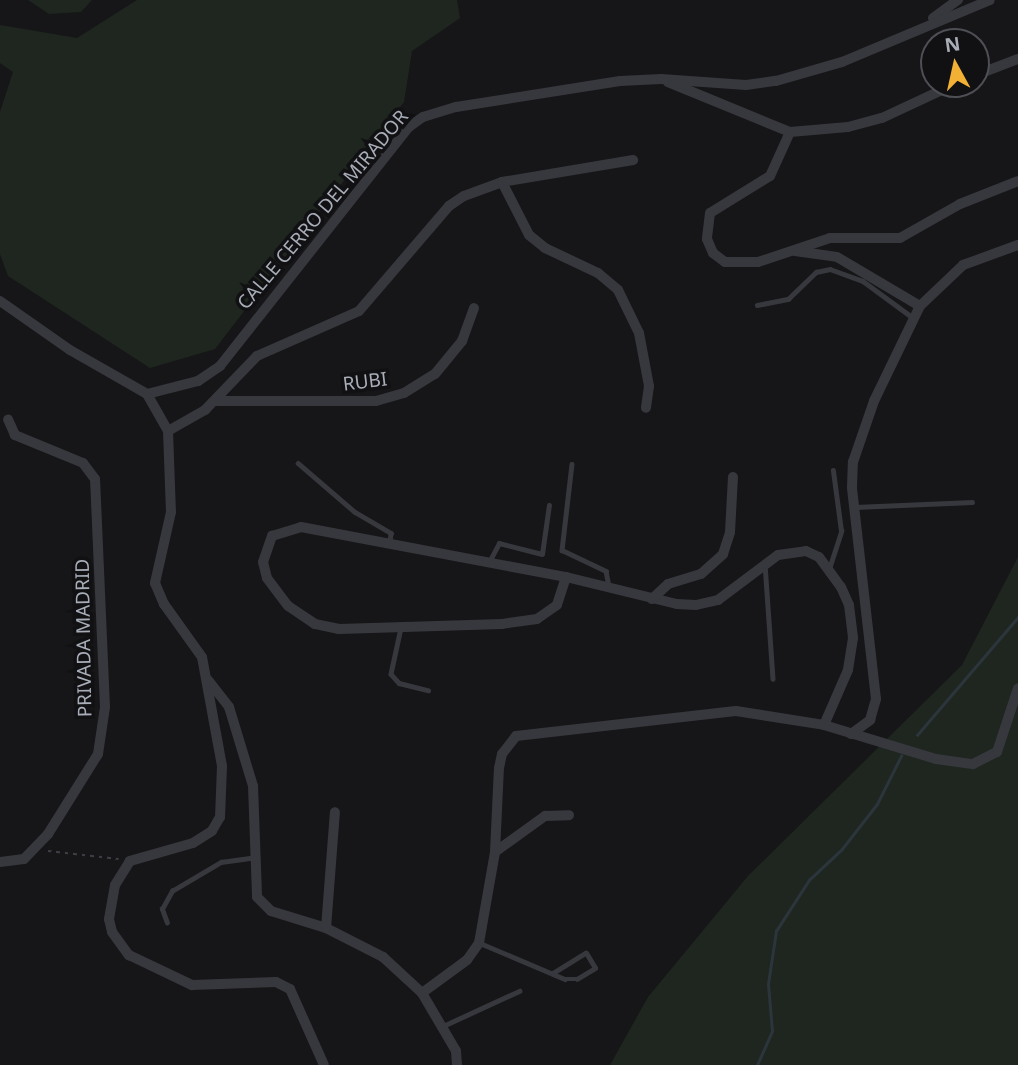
<!DOCTYPE html>
<html>
<head>
<meta charset="utf-8">
<style>
  body { margin:0 }
  #map { position:relative; width:1018px; height:1065px; overflow:hidden; background:#161618; font-family:"Noto Sans",sans-serif }
  div>[style] { position:absolute }
  [style*='--x'] { left:calc(var(--x)*1px); top:calc(var(--y)*1px); width:calc(var(--w)*1px); rotate:calc(var(--a)*1deg) }
  .green>* { inset:0; background:#1e261f }
  .stream>* { height:2.5px; margin:-1.25px; padding:0 1.25px; transform-origin:1.25px; border-radius:1.25px; background:#2c353c }
  .path>* { height:2px; margin-top:-1px; transform-origin:0; background:repeating-linear-gradient(90deg,#3d3f44 0 3.5px,transparent 0 8.5px) }
  .service>* { height:4.5px; margin:-2.25px; padding:0 2.25px; transform-origin:2.25px; border-radius:2.25px; background:#37383d }
  .minor>* { height:10px; margin:-5px; padding:0 5px; transform-origin:5px; border-radius:5px; background:#37383d }
  span { translate:-50% -50%; white-space:nowrap; text-align:center; line-height:1.15; -webkit-text-stroke:7px #111113; paint-order:stroke }
  .street-label { font-size:19px; color:#a8adb8 }
  .north { position:absolute; left:920px; top:28px; width:70px; height:70px; box-sizing:border-box; background:#111113; border:2px solid #4d4f55; border-radius:50%; rotate:352deg; font-size:19px; font-weight:700; line-height:28px; text-align:center; color:#a8adb8 }
  .north::after { content:''; display:block; margin:auto; width:24px; height:32px; background:#f2b134; clip-path:polygon(50% 0,100% 100%,50% 72%,0 100%) }
</style>
</head>
<body>
<div id="map">
  <div class="green">
    <i style="clip-path:polygon(28px 0,92px 0,81px 12px,49px 14px)"></i>
    <i style="clip-path:polygon(137px 0,457px 0,460px 18px,412px 51px,404px 102px,215px 349px,150px 368px,8px 276px,0 254px,0 112px,13px 72px,0 63px,0 25px,77px 38px)"></i>
    <i style="clip-path:polygon(1018px 557px,1018px 1065px,610px 1065px,648px 997px,748px 876px,962px 665px)"></i>
  </div>
  <div class="stream">
    <i style="--x:917;--y:735;--w:155;--a:-49.4"></i>
    <i style="--x:757;--y:1065;--w:37;--a:-66"></i>
    <i style="--x:772;--y:1031;--w:47;--a:-94.9"></i>
    <i style="--x:768;--y:984;--w:54;--a:-81.4"></i>
    <i style="--x:776;--y:931;--w:61;--a:-57.1"></i>
    <i style="--x:809;--y:880;--w:45;--a:-43.2"></i>
    <i style="--x:842;--y:849;--w:57;--a:-52.1"></i>
    <i style="--x:877;--y:804;--w:54;--a:-63.4"></i>
  </div>
  <div class="path">
    <i style="--x:48;--y:851;--w:71;--a:6.4"></i>
  </div>
  <div class="service">
    <i style="--x:757;--y:305;--w:32;--a:-11"></i>
    <i style="--x:788;--y:299;--w:39;--a:-44"></i>
    <i style="--x:816;--y:272;--w:14;--a:-12"></i>
    <i style="--x:830;--y:269;--w:35;--a:20"></i>
    <i style="--x:863;--y:281;--w:61;--a:36.3"></i>
    <i style="--x:298;--y:463;--w:75;--a:40.7"></i>
    <i style="--x:355;--y:512;--w:42;--a:30.3"></i>
    <i style="--x:391;--y:533;--w:10;--a:96"></i>
    <i style="--x:572;--y:464;--w:87;--a:96.6"></i>
    <i style="--x:562;--y:550;--w:49;--a:25.5"></i>
    <i style="--x:606;--y:571;--w:16;--a:79"></i>
    <i style="--x:855;--y:507;--w:117;--a:-2.4"></i>
    <i style="--x:489;--y:562;--w:21;--a:-62"></i>
    <i style="--x:499;--y:543;--w:44;--a:14.3"></i>
    <i style="--x:542;--y:554;--w:49;--a:-81.9"></i>
    <i style="--x:765;--y:564;--w:115;--a:86"></i>
    <i style="--x:829;--y:569;--w:40;--a:-72"></i>
    <i style="--x:841;--y:531;--w:61;--a:-97.6"></i>
    <i style="--x:401;--y:628;--w:47;--a:102.3"></i>
    <i style="--x:391;--y:674;--w:12;--a:48"></i>
    <i style="--x:399;--y:683;--w:30;--a:14"></i>
    <i style="--x:167;--y:923;--w:15;--a:-110"></i>
    <i style="--x:162;--y:909;--w:21;--a:-61"></i>
    <i style="--x:172;--y:891;--w:57;--a:-30.6"></i>
    <i style="--x:221;--y:862;--w:34;--a:-8"></i>
    <i style="--x:480;--y:943;--w:79;--a:23"></i>
    <i style="--x:553;--y:974;--w:13;--a:23"></i>
    <i style="--x:565;--y:979;--w:12;--a:0"></i>
    <i style="--x:577;--y:979;--w:21;--a:-31"></i>
    <i style="--x:595;--y:968;--w:17;--a:-121"></i>
    <i style="--x:586;--y:953;--w:39;--a:148"></i>
    <i style="--x:443;--y:1026;--w:84;--a:-24.7"></i>
  </div>
  <div class="minor">
    <i style="--x:933;--y:18;--w:31;--a:-36"></i>
    <i style="--x:976;--y:75;--w:45;--a:-20.9"></i>
    <i style="--x:668;--y:82;--w:132;--a:22.3"></i>
    <i style="--x:790;--y:132;--w:58;--a:-4.9"></i>
    <i style="--x:848;--y:127;--w:35;--a:-15"></i>
    <i style="--x:882;--y:118;--w:81;--a:-25"></i>
    <i style="--x:790;--y:132;--w:48;--a:114.4"></i>
    <i style="--x:770;--y:176;--w:70;--a:148.3"></i>
    <i style="--x:710;--y:213;--w:26;--a:97"></i>
    <i style="--x:707;--y:239;--w:15;--a:67"></i>
    <i style="--x:713;--y:253;--w:15;--a:37"></i>
    <i style="--x:725;--y:262;--w:33;--a:0"></i>
    <i style="--x:758;--y:262;--w:76;--a:-18.4"></i>
    <i style="--x:830;--y:238;--w:70;--a:0"></i>
    <i style="--x:900;--y:238;--w:69;--a:-29.5"></i>
    <i style="--x:960;--y:204;--w:62;--a:-21.6"></i>
    <i style="--x:502;--y:182;--w:59;--a:63"></i>
    <i style="--x:529;--y:235;--w:21;--a:39"></i>
    <i style="--x:545;--y:248;--w:59;--a:25.3"></i>
    <i style="--x:598;--y:273;--w:26;--a:40"></i>
    <i style="--x:618;--y:290;--w:48;--a:64"></i>
    <i style="--x:639;--y:333;--w:54;--a:79.3"></i>
    <i style="--x:649;--y:386;--w:22;--a:98"></i>
    <i style="--x:795;--y:251;--w:42;--a:8.1"></i>
    <i style="--x:837;--y:257;--w:96;--a:30.6"></i>
    <i style="--x:0;--y:301;--w:85;--a:35"></i>
    <i style="--x:70;--y:350;--w:89;--a:29.7"></i>
    <i style="--x:147;--y:394;--w:43;--a:60.4"></i>
    <i style="--x:168;--y:431;--w:81;--a:87.9"></i>
    <i style="--x:171;--y:512;--w:73;--a:102.7"></i>
    <i style="--x:155;--y:583;--w:23;--a:67"></i>
    <i style="--x:164;--y:604;--w:65;--a:54.4"></i>
    <i style="--x:202;--y:657;--w:111;--a:79.6"></i>
    <i style="--x:222;--y:766;--w:51;--a:92.2"></i>
    <i style="--x:220;--y:817;--w:16;--a:120"></i>
    <i style="--x:212;--y:831;--w:22;--a:148"></i>
    <i style="--x:193;--y:843;--w:66;--a:164.1"></i>
    <i style="--x:130;--y:861;--w:28;--a:122"></i>
    <i style="--x:115;--y:885;--w:35;--a:100"></i>
    <i style="--x:109;--y:919;--w:13;--a:77"></i>
    <i style="--x:112;--y:932;--w:29;--a:54"></i>
    <i style="--x:129;--y:955;--w:70;--a:25.5"></i>
    <i style="--x:192;--y:985;--w:84;--a:-2"></i>
    <i style="--x:276;--y:982;--w:16;--a:27"></i>
    <i style="--x:290;--y:989;--w:83;--a:65.9"></i>
    <i style="--x:147;--y:394;--w:53;--a:-14.3"></i>
    <i style="--x:198;--y:381;--w:27;--a:-34"></i>
    <i style="--x:220;--y:366;--w:305;--a:-51.7"></i>
    <i style="--x:409;--y:127;--w:17;--a:-36"></i>
    <i style="--x:423;--y:117;--w:34;--a:-17"></i>
    <i style="--x:456;--y:107;--w:166;--a:-9"></i>
    <i style="--x:620;--y:81;--w:41;--a:-2.8"></i>
    <i style="--x:661;--y:79;--w:85;--a:4"></i>
    <i style="--x:746;--y:85;--w:30;--a:-8"></i>
    <i style="--x:776;--y:81;--w:69;--a:-16.1"></i>
    <i style="--x:842;--y:62;--w:160;--a:-22.7"></i>
    <i style="--x:215;--y:401;--w:161;--a:0"></i>
    <i style="--x:376;--y:401;--w:29;--a:-16"></i>
    <i style="--x:404;--y:393;--w:36;--a:-32"></i>
    <i style="--x:435;--y:374;--w:43;--a:-50.7"></i>
    <i style="--x:462;--y:341;--w:35;--a:-70"></i>
    <i style="--x:168;--y:431;--w:43;--a:-29.6"></i>
    <i style="--x:205;--y:410;--w:75;--a:-46.1"></i>
    <i style="--x:257;--y:356;--w:111;--a:-23.8"></i>
    <i style="--x:359;--y:311;--w:138;--a:-49.4"></i>
    <i style="--x:449;--y:206;--w:18;--a:-34"></i>
    <i style="--x:464;--y:196;--w:40;--a:-20.2"></i>
    <i style="--x:502;--y:182;--w:133;--a:-9.5"></i>
    <i style="--x:566;--y:577;--w:29;--a:108"></i>
    <i style="--x:557;--y:605;--w:24;--a:145"></i>
    <i style="--x:537;--y:619;--w:35;--a:172"></i>
    <i style="--x:502;--y:624;--w:163;--a:178.2"></i>
    <i style="--x:339;--y:629;--w:25;--a:-168"></i>
    <i style="--x:315;--y:624;--w:32;--a:-146"></i>
    <i style="--x:288;--y:606;--w:35;--a:-127"></i>
    <i style="--x:267;--y:578;--w:16;--a:-104"></i>
    <i style="--x:263;--y:562;--w:28;--a:-71"></i>
    <i style="--x:272;--y:536;--w:30;--a:-17"></i>
    <i style="--x:301;--y:527;--w:270;--a:10.7"></i>
    <i style="--x:566;--y:577;--w:114;--a:13.7"></i>
    <i style="--x:677;--y:604;--w:19;--a:3"></i>
    <i style="--x:696;--y:605;--w:23;--a:-13"></i>
    <i style="--x:718;--y:600;--w:75;--a:-36.9"></i>
    <i style="--x:778;--y:555;--w:28;--a:-8"></i>
    <i style="--x:806;--y:551;--w:14;--a:25"></i>
    <i style="--x:819;--y:557;--w:37;--a:54"></i>
    <i style="--x:841;--y:587;--w:20;--a:66"></i>
    <i style="--x:849;--y:605;--w:33;--a:83"></i>
    <i style="--x:853;--y:638;--w:32;--a:99"></i>
    <i style="--x:848;--y:670;--w:60;--a:113.6"></i>
    <i style="--x:652;--y:599;--w:22;--a:-43"></i>
    <i style="--x:668;--y:584;--w:34;--a:-17"></i>
    <i style="--x:701;--y:574;--w:30;--a:-42"></i>
    <i style="--x:723;--y:554;--w:23;--a:-72"></i>
    <i style="--x:730;--y:532;--w:55;--a:-86.9"></i>
    <i style="--x:208;--y:680;--w:34;--a:52"></i>
    <i style="--x:229;--y:707;--w:83;--a:73.1"></i>
    <i style="--x:253;--y:786;--w:111;--a:87.9"></i>
    <i style="--x:257;--y:897;--w:20;--a:45"></i>
    <i style="--x:271;--y:911;--w:58;--a:17.2"></i>
    <i style="--x:326;--y:928;--w:64;--a:27"></i>
    <i style="--x:383;--y:957;--w:53;--a:42.7"></i>
    <i style="--x:422;--y:993;--w:67;--a:59.6"></i>
    <i style="--x:456;--y:1051;--w:14;--a:86"></i>
    <i style="--x:851;--y:734;--w:24;--a:-36"></i>
    <i style="--x:870;--y:720;--w:22;--a:-74"></i>
    <i style="--x:876;--y:699;--w:213;--a:-96.5"></i>
    <i style="--x:852;--y:487;--w:25;--a:-88"></i>
    <i style="--x:853;--y:462;--w:65;--a:-71"></i>
    <i style="--x:874;--y:401;--w:106;--a:-64.2"></i>
    <i style="--x:920;--y:306;--w:59;--a:-43.6"></i>
    <i style="--x:963;--y:265;--w:59;--a:-20"></i>
    <i style="--x:495;--y:852;--w:62;--a:-35.8"></i>
    <i style="--x:545;--y:816;--w:24;--a:-2"></i>
    <i style="--x:0;--y:862;--w:24;--a:-7"></i>
    <i style="--x:24;--y:859;--w:35;--a:-46"></i>
    <i style="--x:48;--y:834;--w:94;--a:-58"></i>
    <i style="--x:98;--y:754;--w:48;--a:-81.5"></i>
    <i style="--x:105;--y:707;--w:228;--a:-92.5"></i>
    <i style="--x:95;--y:479;--w:20;--a:-127"></i>
    <i style="--x:83;--y:463;--w:74;--a:-157.6"></i>
    <i style="--x:15;--y:435;--w:17;--a:-114"></i>
    <i style="--x:326;--y:928;--w:116;--a:-85.6"></i>
    <i style="--x:422;--y:993;--w:56;--a:-36.3"></i>
    <i style="--x:467;--y:960;--w:21;--a:-55"></i>
    <i style="--x:479;--y:943;--w:92;--a:-80"></i>
    <i style="--x:495;--y:852;--w:84;--a:-87.3"></i>
    <i style="--x:499;--y:768;--w:14;--a:-78"></i>
    <i style="--x:502;--y:754;--w:23;--a:-52"></i>
    <i style="--x:516;--y:736;--w:221;--a:-6.5"></i>
    <i style="--x:736;--y:711;--w:89;--a:9"></i>
    <i style="--x:824;--y:725;--w:117;--a:16.9"></i>
    <i style="--x:936;--y:759;--w:37;--a:8"></i>
    <i style="--x:973;--y:764;--w:27;--a:-27"></i>
    <i style="--x:997;--y:752;--w:67;--a:-71.8"></i>
  </div>
  <div class="street-label">
    <span style="left:323px;top:210px;rotate:-50deg">CALLE CERRO DEL MIRADOR</span>
    <span style="left:365px;top:382px;rotate:-7deg">RUBI</span>
    <span style="left:84px;top:638px;rotate:-91deg">PRIVADA MADRID</span>
  </div>
  <div class="north">N</div>
</div>
</body>
</html>
